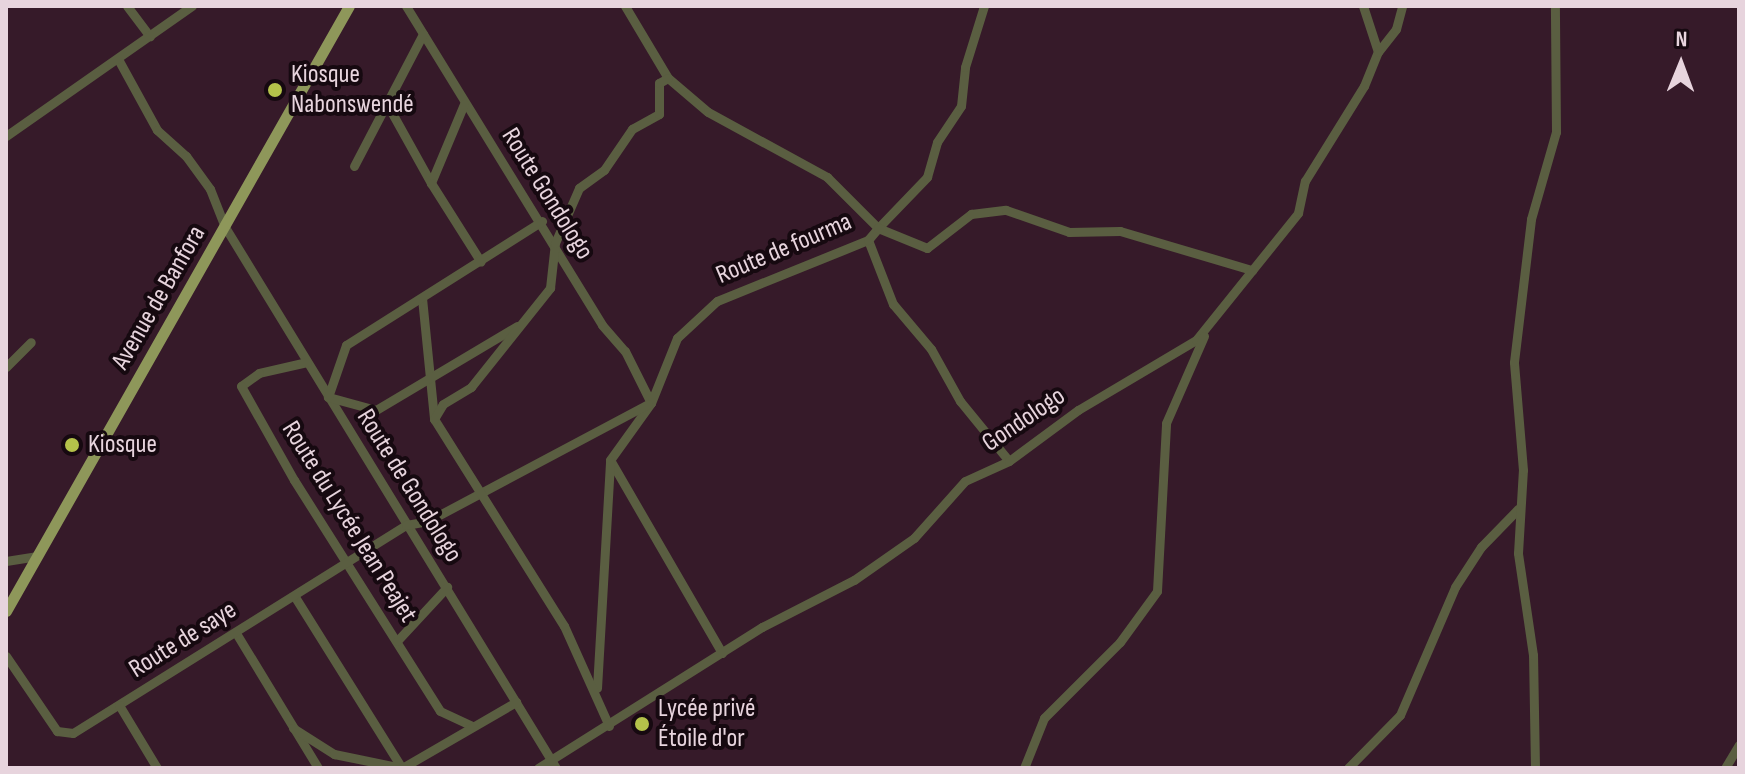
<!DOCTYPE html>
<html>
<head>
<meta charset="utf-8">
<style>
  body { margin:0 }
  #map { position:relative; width:1745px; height:774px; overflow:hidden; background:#361a29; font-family:"Sofia Sans Condensed",sans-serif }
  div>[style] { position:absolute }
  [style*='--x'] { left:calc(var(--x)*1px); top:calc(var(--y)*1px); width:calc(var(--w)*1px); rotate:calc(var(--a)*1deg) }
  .minor>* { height:9px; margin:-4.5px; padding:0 4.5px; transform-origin:4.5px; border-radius:4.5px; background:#5a5e41 }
  .major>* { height:11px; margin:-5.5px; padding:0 5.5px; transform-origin:5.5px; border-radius:5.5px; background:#8e975a }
  .dots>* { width:22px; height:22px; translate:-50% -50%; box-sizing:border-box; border:4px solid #160910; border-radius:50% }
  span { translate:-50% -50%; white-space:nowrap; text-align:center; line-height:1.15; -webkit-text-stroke:8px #160910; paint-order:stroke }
  .poi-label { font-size:26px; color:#e7d4dd }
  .left { translate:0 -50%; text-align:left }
  .street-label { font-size:26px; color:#e7d4dd }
  .frame { position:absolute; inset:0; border:8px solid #e7d4dd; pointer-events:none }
  .north { position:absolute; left:1641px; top:24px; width:80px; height:80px; -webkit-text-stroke:6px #160910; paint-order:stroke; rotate:1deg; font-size:22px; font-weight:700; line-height:32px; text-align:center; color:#e7d4dd }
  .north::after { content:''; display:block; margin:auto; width:28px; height:36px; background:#e7d4dd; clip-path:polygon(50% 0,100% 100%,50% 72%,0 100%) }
</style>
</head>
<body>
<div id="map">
  <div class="minor">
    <i style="--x:127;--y:6;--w:38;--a:53"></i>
    <i style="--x:406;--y:6;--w:374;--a:58.4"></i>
    <i style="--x:602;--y:325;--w:35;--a:49"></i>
    <i style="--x:625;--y:351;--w:58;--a:63.4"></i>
    <i style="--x:625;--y:6;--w:84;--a:59.2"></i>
    <i style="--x:668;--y:78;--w:52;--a:40.4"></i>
    <i style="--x:708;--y:112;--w:136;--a:28.6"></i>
    <i style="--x:827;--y:177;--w:72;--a:45"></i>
    <i style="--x:878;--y:228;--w:71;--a:-46.1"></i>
    <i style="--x:927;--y:177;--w:36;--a:-74"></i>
    <i style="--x:937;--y:142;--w:43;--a:-56.3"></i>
    <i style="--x:961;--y:106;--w:39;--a:-84"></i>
    <i style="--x:965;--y:67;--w:64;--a:-72.7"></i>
    <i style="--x:1363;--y:6;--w:48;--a:71.9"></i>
    <i style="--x:118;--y:59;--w:81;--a:61.2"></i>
    <i style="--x:157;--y:130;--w:39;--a:42"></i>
    <i style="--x:186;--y:156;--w:41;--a:54"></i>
    <i style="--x:210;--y:189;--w:41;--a:68.5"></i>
    <i style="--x:225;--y:227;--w:634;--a:58.54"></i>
    <i style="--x:387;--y:104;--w:90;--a:60.9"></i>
    <i style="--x:464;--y:104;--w:86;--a:112.7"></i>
    <i style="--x:431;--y:183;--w:93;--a:57.7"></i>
    <i style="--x:6;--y:136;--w:227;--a:-35"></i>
    <i style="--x:354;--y:166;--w:149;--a:-62.4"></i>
    <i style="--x:868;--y:240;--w:69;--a:68.7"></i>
    <i style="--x:893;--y:304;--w:59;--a:49.8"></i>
    <i style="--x:931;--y:349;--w:60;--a:60.9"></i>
    <i style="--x:960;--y:401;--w:77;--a:50.8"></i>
    <i style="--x:422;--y:298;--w:122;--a:84.3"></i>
    <i style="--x:517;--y:326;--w:164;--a:149.2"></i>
    <i style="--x:376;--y:410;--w:50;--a:-164.8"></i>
    <i style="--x:328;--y:397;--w:55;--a:-70.9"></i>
    <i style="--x:346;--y:345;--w:232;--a:-32.3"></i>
    <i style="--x:307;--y:362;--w:49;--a:167.1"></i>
    <i style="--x:259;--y:373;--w:22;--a:144"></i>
    <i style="--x:241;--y:386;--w:108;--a:60.6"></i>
    <i style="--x:294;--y:480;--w:273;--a:57.7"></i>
    <i style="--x:440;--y:711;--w:35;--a:25"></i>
    <i style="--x:6;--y:367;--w:35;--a:-45"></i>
    <i style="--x:6;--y:561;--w:32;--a:-9"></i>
    <i style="--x:295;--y:597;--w:202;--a:58"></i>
    <i style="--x:236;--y:633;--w:158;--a:58.7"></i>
    <i style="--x:397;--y:641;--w:74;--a:-47.2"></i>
    <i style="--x:722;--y:653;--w:223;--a:-120.1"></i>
    <i style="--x:610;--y:460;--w:70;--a:-54.3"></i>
    <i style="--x:651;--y:403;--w:70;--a:-68.2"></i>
    <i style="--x:677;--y:338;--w:54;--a:-42.8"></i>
    <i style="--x:717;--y:301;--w:163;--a:-22"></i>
    <i style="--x:868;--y:240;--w:16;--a:-50"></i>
    <i style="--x:878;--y:228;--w:53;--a:22.2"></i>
    <i style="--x:927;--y:248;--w:56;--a:-37.7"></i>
    <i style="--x:971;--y:214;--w:35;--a:-7"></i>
    <i style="--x:1006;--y:210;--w:67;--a:19.2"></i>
    <i style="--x:1069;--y:232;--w:51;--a:-1.1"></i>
    <i style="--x:1120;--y:231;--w:138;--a:16.5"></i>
    <i style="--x:6;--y:656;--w:91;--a:55.8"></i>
    <i style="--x:57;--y:731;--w:16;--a:7"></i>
    <i style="--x:73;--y:733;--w:393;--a:-32"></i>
    <i style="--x:406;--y:525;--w:22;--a:-10"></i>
    <i style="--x:428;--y:521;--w:249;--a:-28"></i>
    <i style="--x:597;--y:688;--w:228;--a:-86.7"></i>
    <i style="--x:119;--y:705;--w:74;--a:58.9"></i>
    <i style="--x:609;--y:726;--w:110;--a:-114.2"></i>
    <i style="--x:564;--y:626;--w:244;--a:-122.1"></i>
    <i style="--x:434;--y:419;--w:17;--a:-59"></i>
    <i style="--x:443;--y:404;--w:33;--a:-31"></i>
    <i style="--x:471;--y:387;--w:127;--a:-51.4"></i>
    <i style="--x:550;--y:288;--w:45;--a:-83.7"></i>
    <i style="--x:555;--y:243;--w:60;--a:-66.4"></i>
    <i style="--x:579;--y:188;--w:31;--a:-36"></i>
    <i style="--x:604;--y:170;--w:50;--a:-55.7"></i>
    <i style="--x:632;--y:129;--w:31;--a:-29"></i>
    <i style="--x:659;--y:114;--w:31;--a:-90"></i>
    <i style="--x:659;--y:83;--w:10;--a:-29"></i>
    <i style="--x:293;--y:728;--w:49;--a:32.4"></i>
    <i style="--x:334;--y:754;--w:69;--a:11.6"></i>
    <i style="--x:402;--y:768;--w:132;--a:-30.1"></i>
    <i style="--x:538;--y:768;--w:265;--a:-32.2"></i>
    <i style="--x:762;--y:627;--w:103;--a:-27.1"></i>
    <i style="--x:854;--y:580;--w:73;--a:-35"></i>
    <i style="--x:914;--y:538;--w:76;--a:-48.2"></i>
    <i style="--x:965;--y:481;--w:48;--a:-24.4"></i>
    <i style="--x:1009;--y:461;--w:86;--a:-36.5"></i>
    <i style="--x:1078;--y:410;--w:137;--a:-30.7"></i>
    <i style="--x:1196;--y:340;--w:163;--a:-51.2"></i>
    <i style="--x:1298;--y:213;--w:33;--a:-78"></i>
    <i style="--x:1305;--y:181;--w:112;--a:-58.2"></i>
    <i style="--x:1364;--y:86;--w:37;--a:-68"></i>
    <i style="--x:1378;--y:52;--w:29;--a:-52"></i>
    <i style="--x:1396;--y:29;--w:24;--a:-75"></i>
    <i style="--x:1024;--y:768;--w:54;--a:-68.2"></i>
    <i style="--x:1044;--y:718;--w:107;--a:-45"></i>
    <i style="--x:1120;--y:642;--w:63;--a:-54"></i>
    <i style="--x:1157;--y:591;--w:168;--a:-86.9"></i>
    <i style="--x:1166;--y:423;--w:95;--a:-66.4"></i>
    <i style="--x:1348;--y:768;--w:74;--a:-45.5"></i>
    <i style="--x:1400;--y:715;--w:139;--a:-66.7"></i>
    <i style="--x:1455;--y:587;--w:48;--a:-57"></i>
    <i style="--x:1481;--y:547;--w:53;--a:-45.8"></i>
    <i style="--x:1535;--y:768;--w:113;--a:-91"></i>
    <i style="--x:1533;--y:655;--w:103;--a:-98.4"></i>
    <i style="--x:1518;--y:553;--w:83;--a:-86.6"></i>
    <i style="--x:1523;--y:470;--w:108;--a:-94.8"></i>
    <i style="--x:1514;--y:362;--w:144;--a:-83.2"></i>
    <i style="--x:1531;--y:219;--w:91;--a:-74"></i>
    <i style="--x:1556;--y:132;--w:126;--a:-90.5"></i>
    <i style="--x:1725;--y:768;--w:27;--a:-59"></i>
  </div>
  <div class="major">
    <i style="--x:6;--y:611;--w:695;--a:-60.45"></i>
  </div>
  <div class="dots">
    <i style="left:275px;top:90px;background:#b4c24a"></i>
    <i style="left:72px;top:445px;background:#b4c24a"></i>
    <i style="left:642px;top:724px;background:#b4c24a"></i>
  </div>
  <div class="poi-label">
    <span class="left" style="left:291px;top:90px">Kiosque<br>Nabonswendé</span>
    <span class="left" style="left:88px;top:445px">Kiosque</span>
    <span class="left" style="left:658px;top:724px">Lycée privé<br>Étoile d'or</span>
  </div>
  <div class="street-label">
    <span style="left:547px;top:194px;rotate:58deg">Route Gondologo</span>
    <span style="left:784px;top:249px;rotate:-23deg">Route de fourma</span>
    <span style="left:159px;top:298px;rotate:-60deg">Avenue de Banfora</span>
    <span style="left:1024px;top:420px;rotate:-34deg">Gondologo</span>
    <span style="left:409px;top:486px;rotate:58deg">Route de Gondologo</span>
    <span style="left:349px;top:522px;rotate:58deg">Route du Lycée Jean Peajet</span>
    <span style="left:183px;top:640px;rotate:-32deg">Route de saye</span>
  </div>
  <div class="frame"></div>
  <div class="north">N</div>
</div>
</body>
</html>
